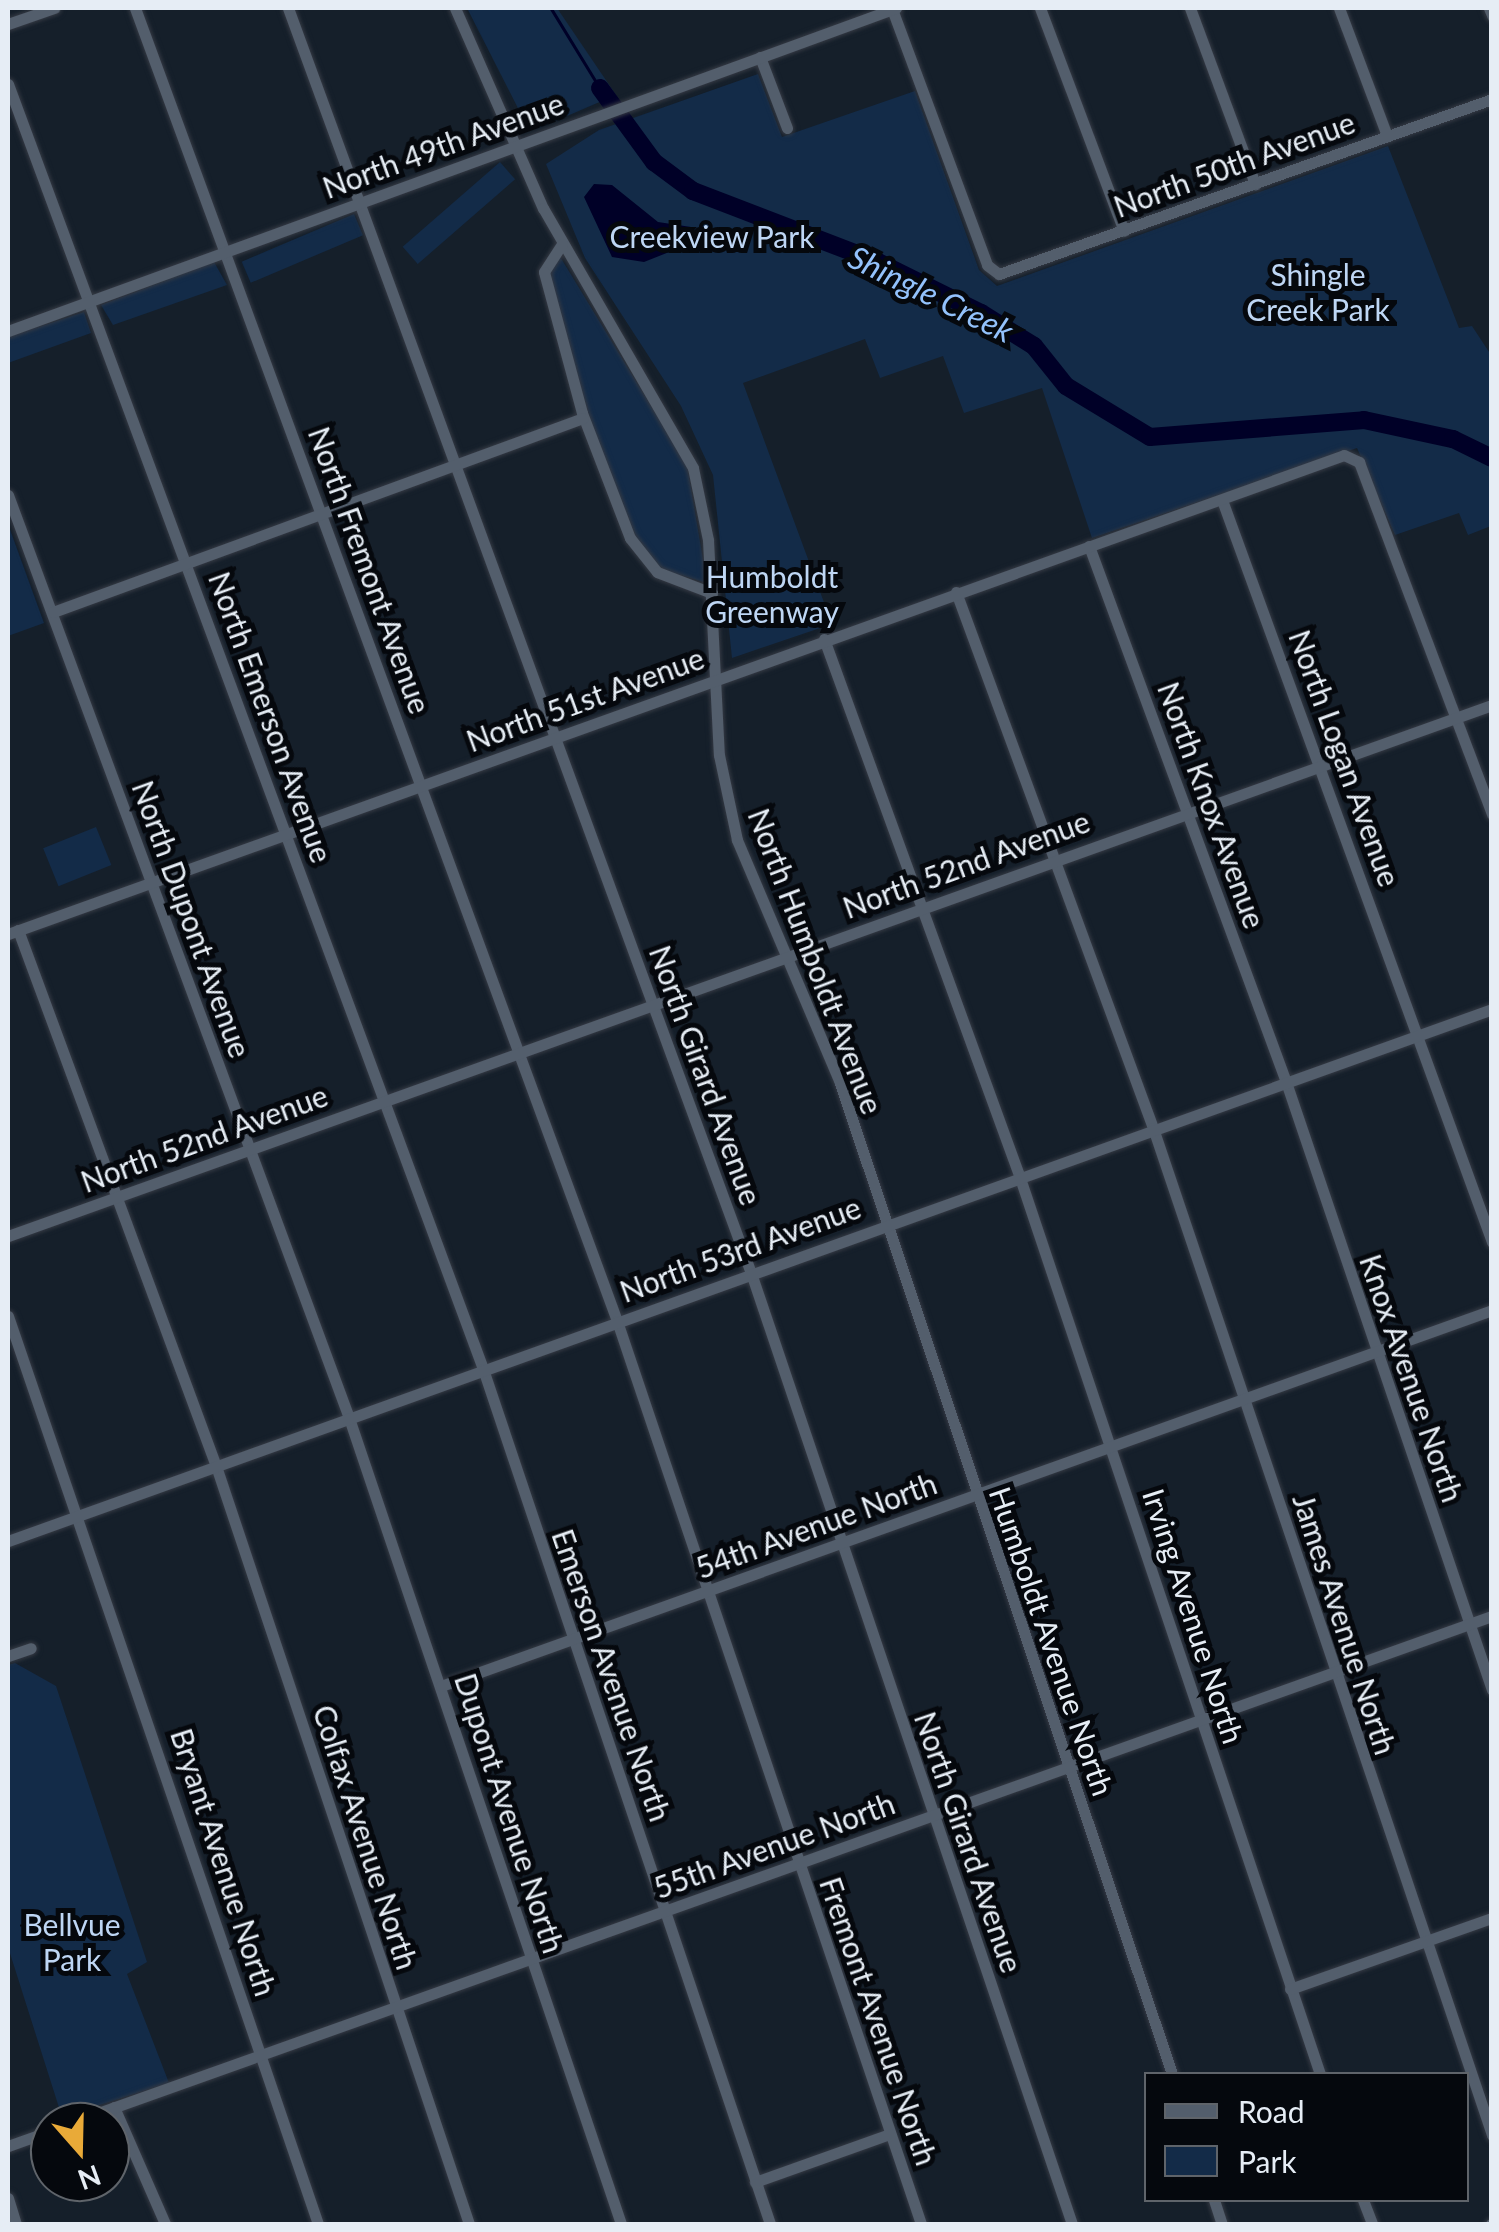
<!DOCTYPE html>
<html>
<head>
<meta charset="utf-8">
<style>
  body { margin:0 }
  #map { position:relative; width:1499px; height:2232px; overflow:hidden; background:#151f2a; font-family:Lato,sans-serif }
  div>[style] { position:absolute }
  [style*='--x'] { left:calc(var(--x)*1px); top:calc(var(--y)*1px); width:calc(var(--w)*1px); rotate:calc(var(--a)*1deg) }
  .green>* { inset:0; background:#132b48; transform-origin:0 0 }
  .water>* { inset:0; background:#000027 }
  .stream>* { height:2.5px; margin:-1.25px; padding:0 1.25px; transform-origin:1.25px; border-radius:1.25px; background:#000027 }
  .river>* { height:18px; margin:-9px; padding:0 9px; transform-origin:9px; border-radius:9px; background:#000027 }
  .roads { filter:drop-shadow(0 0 2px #353a44) drop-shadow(0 0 2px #353a44) }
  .minor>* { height:11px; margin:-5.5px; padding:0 5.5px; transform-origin:5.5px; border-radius:5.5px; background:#535e6c }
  span { translate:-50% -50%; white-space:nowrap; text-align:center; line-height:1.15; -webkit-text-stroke:10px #05080d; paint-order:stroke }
  .street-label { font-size:30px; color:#e6edf5 }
  .park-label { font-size:30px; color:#bed6f4 }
  .water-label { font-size:32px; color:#93c2fc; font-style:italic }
  .frame { position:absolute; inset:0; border:10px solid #e6edf5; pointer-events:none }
  .legend { position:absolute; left:1144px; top:2072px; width:325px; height:130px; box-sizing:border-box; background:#05080d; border:2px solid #5f646a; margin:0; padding:12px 18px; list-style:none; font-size:30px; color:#e6edf5 }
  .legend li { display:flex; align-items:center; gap:20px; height:50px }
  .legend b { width:50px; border:2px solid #5f646a }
  .north { position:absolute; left:30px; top:2102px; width:100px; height:100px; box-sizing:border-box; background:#05080d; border:2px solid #5f646a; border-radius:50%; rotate:160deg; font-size:28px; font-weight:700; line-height:40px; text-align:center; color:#e6edf5 }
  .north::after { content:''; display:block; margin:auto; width:35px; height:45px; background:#e9aa38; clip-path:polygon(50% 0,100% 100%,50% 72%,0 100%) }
</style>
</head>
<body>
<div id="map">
  <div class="green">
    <i style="clip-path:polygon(467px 8px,557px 8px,616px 95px,539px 128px,526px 124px)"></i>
    <i style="clip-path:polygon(758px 74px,782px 137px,915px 91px,979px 270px,997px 286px,1388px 146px,1459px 328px,1472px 326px,1491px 355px,1491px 526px,1468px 535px,1459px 513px,1395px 535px,1357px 448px,1092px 538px,1042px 388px,964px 413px,943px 356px,880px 378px,865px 339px,743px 383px,832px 624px,732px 658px,713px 475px,681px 406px,585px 258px,546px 164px,599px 130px)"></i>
    <i style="left:500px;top:162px;width:23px;height:129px;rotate:49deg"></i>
    <i style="left:354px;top:214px;width:23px;height:122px;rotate:67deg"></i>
    <i style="clip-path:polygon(559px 255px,687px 465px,707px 583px,660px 569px,638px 541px,600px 452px,548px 276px)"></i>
    <i style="clip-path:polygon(214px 262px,227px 285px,113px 325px,101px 305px)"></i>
    <i style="clip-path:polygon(84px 312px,91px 333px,8px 363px,8px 337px)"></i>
    <i style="clip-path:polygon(8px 524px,44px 623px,8px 636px)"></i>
    <i style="left:96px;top:827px;width:41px;height:57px;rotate:68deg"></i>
    <i style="clip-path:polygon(15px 1663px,56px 1686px,147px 1962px,127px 1974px,169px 2083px,62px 2117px,8px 1947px,8px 1665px)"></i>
  </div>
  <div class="water">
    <i style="clip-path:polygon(594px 184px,612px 185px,658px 222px,691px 227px,697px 241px,644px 262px,612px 257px,584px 197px)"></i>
  </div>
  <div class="stream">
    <i style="--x:551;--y:8;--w:94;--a:58.5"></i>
  </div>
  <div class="river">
    <i style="--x:600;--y:88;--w:92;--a:53.9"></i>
    <i style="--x:654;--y:162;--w:49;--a:36.6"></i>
    <i style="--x:693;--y:191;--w:198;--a:21"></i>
    <i style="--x:878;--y:262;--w:115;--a:26.3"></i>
    <i style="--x:981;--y:313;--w:62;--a:31.9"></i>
    <i style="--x:1034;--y:346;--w:51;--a:51.3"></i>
    <i style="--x:1066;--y:386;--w:98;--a:31.3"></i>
    <i style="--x:1150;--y:437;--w:215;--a:-4.5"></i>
    <i style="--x:1364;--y:420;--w:91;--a:12.1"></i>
    <i style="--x:1453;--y:439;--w:43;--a:26"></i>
  </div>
  <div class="roads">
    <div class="minor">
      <i style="--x:135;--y:8;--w:1399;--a:69.84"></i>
      <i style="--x:617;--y:1321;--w:953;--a:71.39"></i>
      <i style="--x:288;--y:8;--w:1347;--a:69.9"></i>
      <i style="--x:751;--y:1273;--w:1004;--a:71.35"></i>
      <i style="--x:455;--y:8;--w:219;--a:66.3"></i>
      <i style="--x:543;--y:208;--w:300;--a:60"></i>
      <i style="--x:693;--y:468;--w:74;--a:78.2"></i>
      <i style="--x:708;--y:540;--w:215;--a:87.1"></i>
      <i style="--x:719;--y:755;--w:87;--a:78"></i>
      <i style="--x:737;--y:840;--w:264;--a:67"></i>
      <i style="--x:840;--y:1083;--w:1045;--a:71.48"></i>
      <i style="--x:1040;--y:8;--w:238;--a:69.4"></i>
      <i style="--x:1190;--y:8;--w:188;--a:69.7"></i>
      <i style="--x:1339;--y:8;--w:137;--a:69.4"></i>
      <i style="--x:1489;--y:8;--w:8;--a:67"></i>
      <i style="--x:892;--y:9;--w:273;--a:69.6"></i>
      <i style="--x:987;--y:265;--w:15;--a:37"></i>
      <i style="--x:999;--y:274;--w:523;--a:-19.54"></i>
      <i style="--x:8;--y:24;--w:49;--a:-19.2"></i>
      <i style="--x:760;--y:57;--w:76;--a:69.2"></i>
      <i style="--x:8;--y:84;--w:1370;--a:69.71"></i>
      <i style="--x:483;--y:1369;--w:902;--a:71.44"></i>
      <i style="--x:562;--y:244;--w:33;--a:123"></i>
      <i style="--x:544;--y:272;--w:146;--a:74.9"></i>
      <i style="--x:582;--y:413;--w:134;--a:69"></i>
      <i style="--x:630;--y:538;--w:43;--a:51.5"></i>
      <i style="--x:657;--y:572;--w:59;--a:20.9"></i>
      <i style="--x:8;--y:331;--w:945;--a:-19.99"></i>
      <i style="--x:8;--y:495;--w:984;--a:69.72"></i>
      <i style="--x:349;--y:1418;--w:851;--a:71.35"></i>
      <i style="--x:1222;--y:500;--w:790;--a:70"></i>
      <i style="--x:1089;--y:546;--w:571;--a:69.82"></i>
      <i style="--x:1286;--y:1082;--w:642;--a:71.28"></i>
      <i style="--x:956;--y:592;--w:571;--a:69.82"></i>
      <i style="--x:1153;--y:1128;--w:1063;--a:71.39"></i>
      <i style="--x:53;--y:612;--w:564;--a:-20.1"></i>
      <i style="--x:824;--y:639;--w:570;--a:70.01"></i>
      <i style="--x:1019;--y:1175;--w:948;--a:71.49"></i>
      <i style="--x:18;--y:930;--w:571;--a:69.73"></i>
      <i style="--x:216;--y:1466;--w:799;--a:71.54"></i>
      <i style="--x:8;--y:934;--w:1419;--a:-19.72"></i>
      <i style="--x:1344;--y:455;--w:17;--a:25"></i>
      <i style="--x:1359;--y:462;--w:376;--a:69.3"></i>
      <i style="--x:8;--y:1236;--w:1576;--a:-19.69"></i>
      <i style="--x:8;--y:1316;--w:959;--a:71.15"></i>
      <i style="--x:8;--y:1541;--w:1576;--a:-19.72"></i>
      <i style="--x:8;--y:1656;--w:24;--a:-19"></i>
      <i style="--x:441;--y:1686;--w:1116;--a:-19.68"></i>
      <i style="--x:1290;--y:1989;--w:214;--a:-19.4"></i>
      <i style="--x:114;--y:2107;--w:128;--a:66.4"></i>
      <i style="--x:73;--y:2122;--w:1507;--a:-19.63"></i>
      <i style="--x:8;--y:2146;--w:45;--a:-19.7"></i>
      <i style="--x:755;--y:2182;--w:143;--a:-19.6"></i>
      <i style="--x:8;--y:2198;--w:27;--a:73"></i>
      <i style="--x:1214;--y:2200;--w:25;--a:72"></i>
      <i style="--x:1363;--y:2200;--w:26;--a:69"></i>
      <i style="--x:1491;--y:2224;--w:1;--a:0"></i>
    </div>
  </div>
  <div class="street-label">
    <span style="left:443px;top:145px;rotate:-20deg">North 49th Avenue</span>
    <span style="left:1234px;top:164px;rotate:-20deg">North 50th Avenue</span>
    <span style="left:370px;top:570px;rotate:70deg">North Fremont Avenue</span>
    <span style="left:585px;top:699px;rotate:-20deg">North 51st Avenue</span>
    <span style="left:271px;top:717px;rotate:70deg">North Emerson Avenue</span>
    <span style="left:1345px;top:758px;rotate:70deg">North Logan Avenue</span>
    <span style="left:1212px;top:805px;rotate:70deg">North Knox Avenue</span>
    <span style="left:966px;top:864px;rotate:-20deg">North 52nd Avenue</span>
    <span style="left:192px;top:919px;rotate:70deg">North Dupont Avenue</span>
    <span style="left:816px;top:961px;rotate:69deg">North Humboldt Avenue</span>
    <span style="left:706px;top:1075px;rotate:70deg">North Girard Avenue</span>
    <span style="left:204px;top:1138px;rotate:-20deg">North 52nd Avenue</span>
    <span style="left:740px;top:1249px;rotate:-20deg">North 53rd Avenue</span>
    <span style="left:1412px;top:1378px;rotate:71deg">Knox Avenue North</span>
    <span style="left:816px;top:1525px;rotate:-20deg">54th Avenue North</span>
    <span style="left:1194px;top:1616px;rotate:72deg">Irving Avenue North</span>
    <span style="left:1345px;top:1624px;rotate:72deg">James Avenue North</span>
    <span style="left:1052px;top:1641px;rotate:71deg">Humboldt Avenue North</span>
    <span style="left:612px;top:1675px;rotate:71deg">Emerson Avenue North</span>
    <span style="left:510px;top:1813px;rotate:72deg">Dupont Avenue North</span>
    <span style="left:366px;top:1837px;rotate:72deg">Colfax Avenue North</span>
    <span style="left:969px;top:1842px;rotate:71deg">North Girard Avenue</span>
    <span style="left:774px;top:1845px;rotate:-20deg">55th Avenue North</span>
    <span style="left:224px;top:1862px;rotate:72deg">Bryant Avenue North</span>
    <span style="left:879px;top:2021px;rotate:71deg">Fremont Avenue North</span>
  </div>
  <div class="park-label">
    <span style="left:712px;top:236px">Creekview Park</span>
    <span style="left:1318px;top:291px">Shingle<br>Creek Park</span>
    <span style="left:772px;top:593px">Humboldt<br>Greenway</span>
    <span style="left:72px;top:1941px">Bellvue<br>Park</span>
  </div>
  <div class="water-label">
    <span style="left:931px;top:294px;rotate:26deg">Shingle Creek</span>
  </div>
  <div class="frame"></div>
  <ul class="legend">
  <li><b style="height:12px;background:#535e6c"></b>Road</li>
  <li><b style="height:28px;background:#132b48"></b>Park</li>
  </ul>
  <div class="north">N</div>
</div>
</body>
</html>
